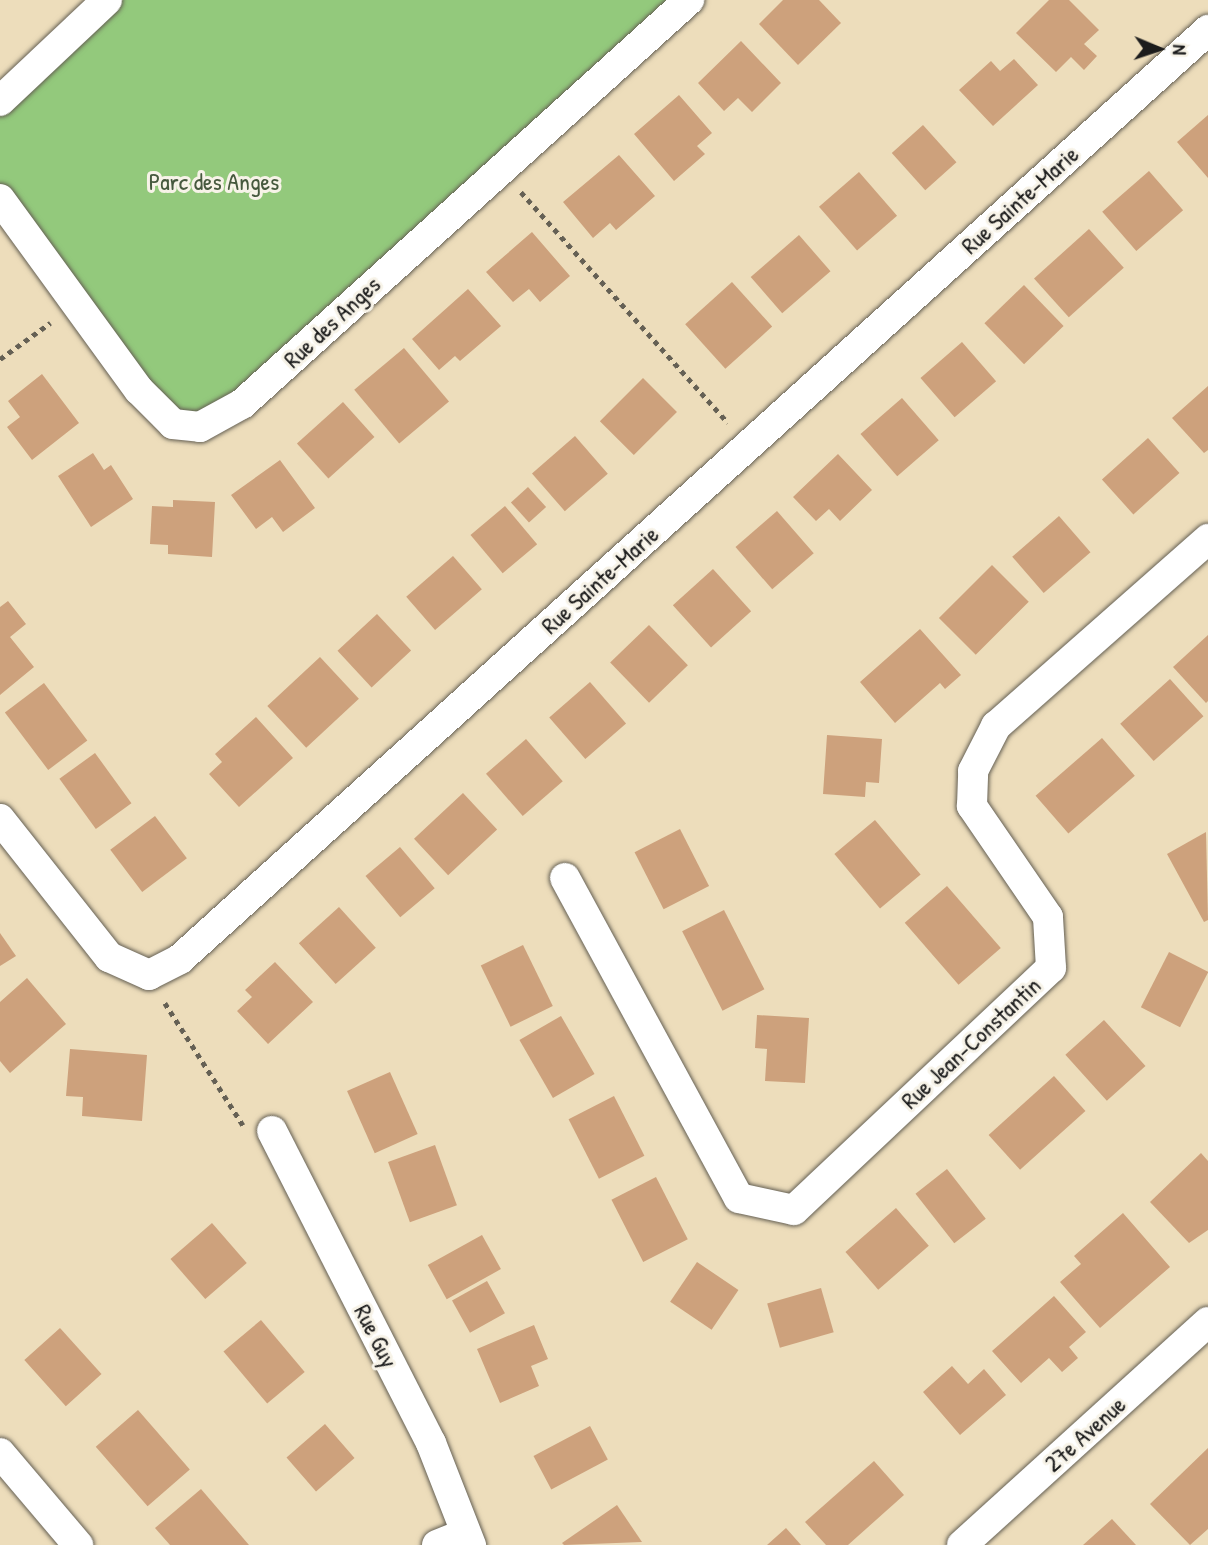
<!DOCTYPE html>
<html>
<head>
<meta charset="utf-8">
<style>
  body { margin:0 }
  #map { position:relative; width:1208px; height:1545px; overflow:hidden; background:#edddbb; font-family:"Patrick Hand",sans-serif }
  div>[style] { position:absolute }
  [style*='--x'] { left:calc(var(--x)*1px); top:calc(var(--y)*1px); width:calc(var(--w)*1px); rotate:calc(var(--a)*1deg) }
  .green>* { inset:0; background:#93c97c }
  .building>* { inset:0; background:#cda17c; transform-origin:0 0 }
  .path>* { height:4.5px; margin-top:-2.25px; transform-origin:0; background:repeating-linear-gradient(90deg,#656054 0 5px,transparent 0 10px) }
  .roads { filter:drop-shadow(0 0 2px #656054) drop-shadow(0 0 2px #656054) }
  .minor>* { height:30px; margin:-15px; padding:0 15px; transform-origin:15px; border-radius:15px; background:#fff }
  span { translate:-50% -50%; white-space:nowrap; text-align:center; line-height:1.15; -webkit-text-stroke:6px #f7f3e8; paint-order:stroke }
  .park-label { font-size:24px; color:#46593e }
  .street-label { font-size:24px; color:#1c1c1c }
  .north { position:absolute; left:1124px; top:14px; width:70px; height:70px; -webkit-text-stroke:5px #f7f3e8; paint-order:stroke; rotate:92deg; font-size:19px; font-weight:700; line-height:28px; text-align:center; color:#1c1c1c }
  .north::after { content:''; display:block; margin:auto; width:24px; height:32px; background:#1c1c1c; clip-path:polygon(50% 0,100% 100%,50% 72%,0 100%) }
</style>
</head>
<body>
<div id="map">
  <div class="green">
    <i style="clip-path:polygon(107px 0,689px 0,242px 404px,173px 424px,0 199px,0 101px)"></i>
  </div>
  <div class="building">
    <i style="clip-path:polygon(783px 0,819px 0,841px 23px,798px 65px,759px 24px)"></i>
    <i style="clip-path:polygon(1049px 0,1069px 0,1099px 30px,1084px 44px,1097px 56px,1084px 70px,1071px 57px,1056px 72px,1016px 33px)"></i>
    <i style="clip-path:polygon(741px 41px,781px 83px,752px 112px,738px 98px,724px 111px,698px 83px)"></i>
    <i style="clip-path:polygon(1014px 59px,1038px 85px,993px 126px,959px 90px,991px 61px,1000px 71px)"></i>
    <i style="clip-path:polygon(679px 95px,712px 133px,697px 146px,705px 154px,674px 181px,634px 134px)"></i>
    <i style="clip-path:polygon(1208px 115px,1208px 178px,1177px 142px)"></i>
    <i style="left:923px;top:125px;width:50px;height:42px;rotate:48deg"></i>
    <i style="clip-path:polygon(619px 155px,655px 196px,616px 230px,610px 223px,593px 238px,563px 202px)"></i>
    <i style="left:1149px;top:171px;width:52px;height:62px;rotate:49deg"></i>
    <i style="left:859px;top:172px;width:58px;height:53px;rotate:49deg"></i>
    <i style="left:1089px;top:229px;width:52px;height:74px;rotate:48deg"></i>
    <i style="clip-path:polygon(532px 232px,570px 276px,540px 302px,529px 289px,513px 302px,486px 272px)"></i>
    <i style="left:799px;top:235px;width:48px;height:64px;rotate:49deg"></i>
    <i style="left:732px;top:282px;width:60px;height:63px;rotate:48deg"></i>
    <i style="left:1024px;top:285px;width:57px;height:55px;rotate:46deg"></i>
    <i style="clip-path:polygon(468px 289px,501px 326px,460px 361px,455px 356px,439px 370px,412px 339px)"></i>
    <i style="left:962px;top:342px;width:52px;height:55px;rotate:49deg"></i>
    <i style="left:404px;top:348px;width:70px;height:65px;rotate:50deg"></i>
    <i style="clip-path:polygon(42px 374px,79px 423px,32px 460px,7px 427px,20px 417px,8px 401px)"></i>
    <i style="left:643px;top:378px;width:48px;height:61px;rotate:45deg"></i>
    <i style="clip-path:polygon(1208px 386px,1208px 450px,1204px 453px,1172px 418px)"></i>
    <i style="left:902px;top:398px;width:56px;height:55px;rotate:49deg"></i>
    <i style="left:343px;top:402px;width:47px;height:62px;rotate:48deg"></i>
    <i style="left:575px;top:436px;width:50px;height:57px;rotate:49deg"></i>
    <i style="left:1148px;top:438px;width:47px;height:62px;rotate:48deg"></i>
    <i style="clip-path:polygon(93px 453px,104px 470px,111px 465px,133px 499px,91px 527px,58px 476px)"></i>
    <i style="clip-path:polygon(838px 454px,872px 490px,840px 521px,829px 509px,816px 521px,793px 497px)"></i>
    <i style="clip-path:polygon(280px 460px,315px 508px,283px 532px,272px 517px,256px 529px,231px 495px)"></i>
    <i style="left:528px;top:487px;width:27px;height:23px;rotate:48deg"></i>
    <i style="clip-path:polygon(173px 500px,215px 502px,212px 557px,168px 554px,168px 545px,150px 544px,152px 506px,173px 507px)"></i>
    <i style="left:505px;top:506px;width:50px;height:45px;rotate:50deg"></i>
    <i style="left:777px;top:511px;width:56px;height:55px;rotate:49deg"></i>
    <i style="left:1059px;top:516px;width:48px;height:62px;rotate:49deg"></i>
    <i style="left:453px;top:556px;width:44px;height:62px;rotate:49deg"></i>
    <i style="left:992px;top:565px;width:52px;height:75px;rotate:45deg"></i>
    <i style="left:713px;top:569px;width:57px;height:54px;rotate:48deg"></i>
    <i style="clip-path:polygon(8px 601px,26px 624px,10px 637px,34px 667px,0 695px,0 607px)"></i>
    <i style="left:377px;top:614px;width:50px;height:54px;rotate:47deg"></i>
    <i style="left:649px;top:625px;width:56px;height:54px;rotate:46deg"></i>
    <i style="clip-path:polygon(920px 629px,961px 675px,945px 689px,940px 683px,895px 723px,860px 682px)"></i>
    <i style="clip-path:polygon(1208px 635px,1208px 701px,1206px 703px,1173px 667px)"></i>
    <i style="left:320px;top:657px;width:57px;height:72px;rotate:47deg"></i>
    <i style="left:1170px;top:679px;width:50px;height:67px;rotate:48deg"></i>
    <i style="left:590px;top:682px;width:55px;height:54px;rotate:49deg"></i>
    <i style="left:44px;top:683px;width:72px;height:49px;rotate:53deg"></i>
    <i style="clip-path:polygon(256px 717px,293px 758px,239px 807px,209px 774px,222px 762px,215px 754px)"></i>
    <i style="clip-path:polygon(827px 735px,882px 739px,879px 783px,866px 782px,865px 797px,823px 794px)"></i>
    <i style="left:1102px;top:738px;width:50px;height:88px;rotate:49deg"></i>
    <i style="left:526px;top:739px;width:56px;height:53px;rotate:49deg"></i>
    <i style="left:95px;top:753px;width:62px;height:44px;rotate:54deg"></i>
    <i style="left:463px;top:793px;width:50px;height:67px;rotate:47deg"></i>
    <i style="left:155px;top:816px;width:53px;height:56px;rotate:53deg"></i>
    <i style="left:875px;top:820px;width:71px;height:53px;rotate:50deg"></i>
    <i style="left:680px;top:829px;width:64px;height:51px;rotate:63deg"></i>
    <i style="clip-path:polygon(1206px 832px,1208px 920px,1204px 922px,1167px 854px)"></i>
    <i style="left:400px;top:847px;width:54px;height:45px;rotate:50deg"></i>
    <i style="left:947px;top:886px;width:82px;height:56px;rotate:49deg"></i>
    <i style="left:339px;top:907px;width:55px;height:54px;rotate:48deg"></i>
    <i style="left:724px;top:910px;width:89px;height:47px;rotate:63deg"></i>
    <i style="clip-path:polygon(0 933px,16px 956px,0 966px)"></i>
    <i style="left:523px;top:945px;width:68px;height:47px;rotate:64deg"></i>
    <i style="left:1169px;top:952px;width:44px;height:62px;rotate:27deg"></i>
    <i style="clip-path:polygon(275px 962px,313px 1002px,268px 1044px,237px 1011px,252px 997px,245px 990px)"></i>
    <i style="clip-path:polygon(27px 978px,66px 1024px,10px 1073px,0 1061px,0 1002px)"></i>
    <i style="clip-path:polygon(757px 1015px,809px 1018px,805px 1083px,765px 1081px,767px 1049px,755px 1048px)"></i>
    <i style="left:561px;top:1016px;width:67px;height:48px;rotate:60deg"></i>
    <i style="left:1104px;top:1020px;width:62px;height:52px;rotate:48deg"></i>
    <i style="clip-path:polygon(70px 1049px,147px 1055px,142px 1121px,82px 1116px,83px 1097px,66px 1096px)"></i>
    <i style="left:390px;top:1072px;width:68px;height:47px;rotate:66deg"></i>
    <i style="left:1054px;top:1076px;width:47px;height:88px;rotate:48deg"></i>
    <i style="left:614px;top:1096px;width:67px;height:51px;rotate:63deg"></i>
    <i style="left:435px;top:1145px;width:64px;height:50px;rotate:70deg"></i>
    <i style="clip-path:polygon(1201px 1153px,1208px 1161px,1208px 1230px,1189px 1243px,1150px 1202px)"></i>
    <i style="left:947px;top:1169px;width:63px;height:40px;rotate:52deg"></i>
    <i style="left:656px;top:1177px;width:70px;height:50px;rotate:63deg"></i>
    <i style="left:896px;top:1208px;width:50px;height:67px;rotate:49deg"></i>
    <i style="clip-path:polygon(1123px 1213px,1170px 1267px,1100px 1328px,1060px 1282px,1081px 1264px,1074px 1256px)"></i>
    <i style="left:212px;top:1223px;width:53px;height:55px;rotate:49deg"></i>
    <i style="left:482px;top:1235px;width:39px;height:62px;rotate:61deg"></i>
    <i style="left:697px;top:1262px;width:50px;height:48px;rotate:34deg"></i>
    <i style="left:487px;top:1281px;width:37px;height:40px;rotate:61deg"></i>
    <i style="left:821px;top:1288px;width:46px;height:56px;rotate:74deg"></i>
    <i style="clip-path:polygon(1054px 1296px,1086px 1332px,1069px 1347px,1078px 1358px,1062px 1372px,1049px 1358px,1021px 1383px,992px 1351px)"></i>
    <i style="left:261px;top:1320px;width:68px;height:49px;rotate:50deg"></i>
    <i style="clip-path:polygon(534px 1325px,548px 1359px,531px 1366px,539px 1386px,500px 1403px,477px 1349px)"></i>
    <i style="left:60px;top:1328px;width:62px;height:48px;rotate:48deg"></i>
    <i style="clip-path:polygon(952px 1366px,968px 1384px,984px 1369px,1006px 1395px,960px 1435px,923px 1392px)"></i>
    <i style="left:138px;top:1410px;width:79px;height:56px;rotate:49deg"></i>
    <i style="left:325px;top:1424px;width:45px;height:51px;rotate:49deg"></i>
    <i style="left:590px;top:1426px;width:38px;height:64px;rotate:62deg"></i>
    <i style="clip-path:polygon(1208px 1448px,1208px 1529px,1190px 1545px,1150px 1504px)"></i>
    <i style="clip-path:polygon(874px 1461px,904px 1495px,848px 1545px,826px 1545px,805px 1522px)"></i>
    <i style="clip-path:polygon(201px 1489px,249px 1545px,170px 1545px,155px 1528px)"></i>
    <i style="clip-path:polygon(617px 1505px,642px 1542px,564px 1545px,562px 1543px)"></i>
    <i style="clip-path:polygon(1112px 1519px,1136px 1545px,1083px 1545px)"></i>
    <i style="clip-path:polygon(786px 1528px,801px 1545px,767px 1545px)"></i>
  </div>
  <div class="path">
    <i style="--x:521;--y:192;--w:310;--a:48.1"></i>
    <i style="--x:0;--y:359;--w:62;--a:-35.8"></i>
    <i style="--x:165;--y:1003;--w:145;--a:57.4"></i>
  </div>
  <div class="roads">
    <div class="minor">
      <i style="--x:0;--y:101;--w:147;--a:-43.3"></i>
      <i style="--x:0;--y:199;--w:236;--a:54"></i>
      <i style="--x:139;--y:390;--w:48;--a:45"></i>
      <i style="--x:173;--y:424;--w:27;--a:6"></i>
      <i style="--x:200;--y:427;--w:48;--a:-28.7"></i>
      <i style="--x:242;--y:404;--w:603;--a:-42.11"></i>
      <i style="--x:0;--y:819;--w:176;--a:51.7"></i>
      <i style="--x:109;--y:957;--w:44;--a:24.2"></i>
      <i style="--x:149;--y:975;--w:35;--a:-27"></i>
      <i style="--x:180;--y:959;--w:1386;--a:-42.1"></i>
      <i style="--x:565;--y:878;--w:364;--a:61.5"></i>
      <i style="--x:739;--y:1198;--w:56;--a:12.3"></i>
      <i style="--x:794;--y:1210;--w:353;--a:-43.3"></i>
      <i style="--x:1051;--y:968;--w:51;--a:-93.4"></i>
      <i style="--x:1048;--y:917;--w:135;--a:-124.4"></i>
      <i style="--x:972;--y:806;--w:35;--a:-88"></i>
      <i style="--x:973;--y:771;--w:51;--a:-62.9"></i>
      <i style="--x:996;--y:726;--w:283;--a:-41.4"></i>
      <i style="--x:272;--y:1131;--w:350;--a:63"></i>
      <i style="--x:431;--y:1443;--w:110;--a:68.6"></i>
      <i style="--x:0;--y:1453;--w:121;--a:49.7"></i>
      <i style="--x:437;--y:1545;--w:31;--a:-22"></i>
      <i style="--x:962;--y:1545;--w:332;--a:-42.2"></i>
    </div>
  </div>
  <div class="park-label">
    <span style="left:214px;top:182px">Parc des Anges</span>
  </div>
  <div class="street-label">
    <span style="left:1020px;top:200px;rotate:-42deg">Rue Sainte-Marie</span>
    <span style="left:332px;top:322px;rotate:-43deg">Rue des Anges</span>
    <span style="left:600px;top:580px;rotate:-42deg">Rue Sainte-Marie</span>
    <span style="left:971px;top:1043px;rotate:-43deg">Rue Jean-Constantin</span>
    <span style="left:376px;top:1336px;rotate:63deg">Rue Guy</span>
    <span style="left:1085px;top:1434px;rotate:-42deg">27e Avenue</span>
  </div>
  <div class="north">N</div>
</div>
</body>
</html>
